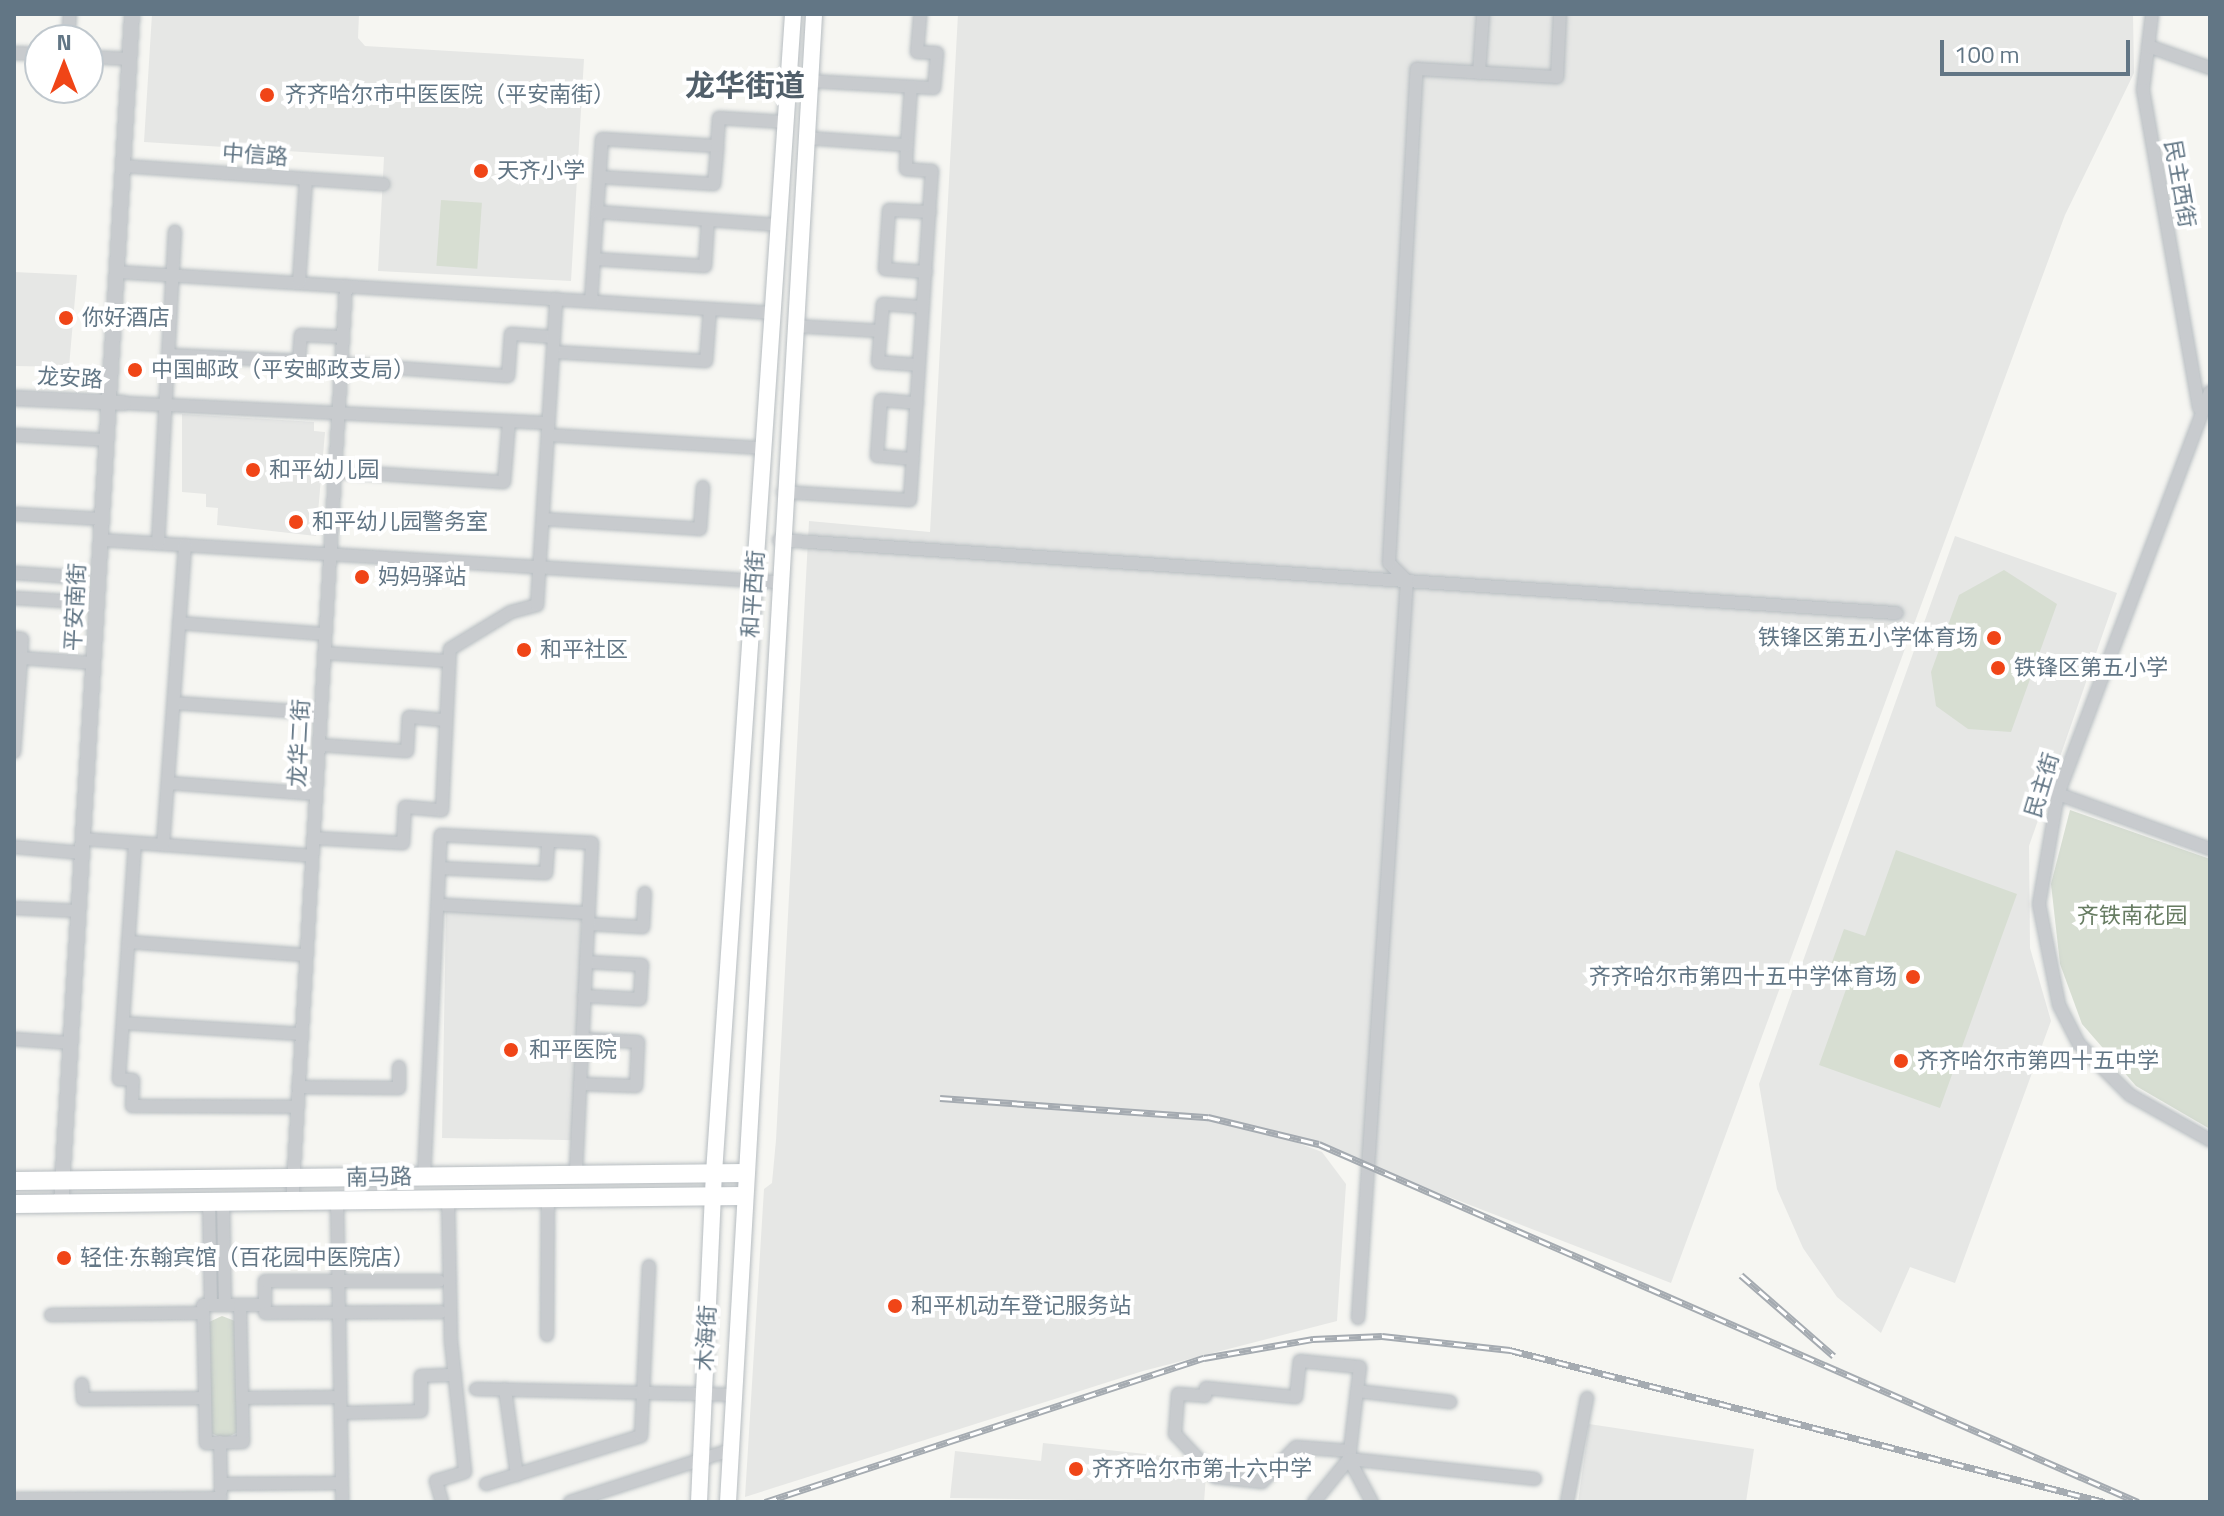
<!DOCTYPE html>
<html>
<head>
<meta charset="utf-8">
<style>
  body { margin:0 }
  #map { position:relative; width:2224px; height:1516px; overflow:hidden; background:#f6f6f2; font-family:"Titillium Web","Noto Sans SC",sans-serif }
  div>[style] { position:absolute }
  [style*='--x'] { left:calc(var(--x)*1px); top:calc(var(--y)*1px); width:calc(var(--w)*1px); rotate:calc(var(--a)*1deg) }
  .built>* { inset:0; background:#e6e7e5; transform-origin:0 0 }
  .green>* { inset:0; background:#d7ded2; transform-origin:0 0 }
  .roads { filter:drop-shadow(0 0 2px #b7bdc1) drop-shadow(0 0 2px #b7bdc1) }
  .minor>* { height:12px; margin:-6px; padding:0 6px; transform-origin:6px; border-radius:6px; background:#c8cbce }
  .tertiary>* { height:14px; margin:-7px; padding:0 7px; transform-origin:7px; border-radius:7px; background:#c8cbce }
  .secondary>* { height:16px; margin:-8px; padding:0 8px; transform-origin:8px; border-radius:8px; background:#fff }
  .primary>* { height:18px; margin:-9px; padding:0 9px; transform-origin:9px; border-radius:9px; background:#fff }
  .rail>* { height:7px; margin-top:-3.5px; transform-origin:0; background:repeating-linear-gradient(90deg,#fff 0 12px,#a5abb1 0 24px); box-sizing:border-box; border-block:2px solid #a5abb1 }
  .dots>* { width:22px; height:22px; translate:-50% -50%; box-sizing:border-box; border:4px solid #fff; border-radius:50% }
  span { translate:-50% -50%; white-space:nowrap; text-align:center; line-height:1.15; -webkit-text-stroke:8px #fff; paint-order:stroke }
  .poi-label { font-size:22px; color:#627685 }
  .left { translate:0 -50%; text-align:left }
  .right { translate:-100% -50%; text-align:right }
  .street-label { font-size:22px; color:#627685 }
  .park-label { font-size:22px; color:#677c62 }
  .district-label { font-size:30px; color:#515f6a; font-weight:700 }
  .frame { position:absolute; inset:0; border:16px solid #627685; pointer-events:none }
  .north { position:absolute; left:24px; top:24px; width:80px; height:80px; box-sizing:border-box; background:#fff; border:2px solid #c0c8ce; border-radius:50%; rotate:0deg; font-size:22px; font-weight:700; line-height:32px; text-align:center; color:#627685 }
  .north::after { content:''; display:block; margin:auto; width:28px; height:36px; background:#f04517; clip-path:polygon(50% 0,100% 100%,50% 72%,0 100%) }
  .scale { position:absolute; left:1940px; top:40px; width:190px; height:36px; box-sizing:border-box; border:4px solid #627685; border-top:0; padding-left:10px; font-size:24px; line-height:28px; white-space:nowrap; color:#627685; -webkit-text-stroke:6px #fff; paint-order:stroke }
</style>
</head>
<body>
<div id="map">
  <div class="built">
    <i style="clip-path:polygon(152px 14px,359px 14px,358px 38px,365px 46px,584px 59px,571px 281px,378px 271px,384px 157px,144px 142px)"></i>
    <i style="clip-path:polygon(958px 14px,2133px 14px,2134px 73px,2065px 215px,1671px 1283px,1318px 1146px,1247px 1124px,1322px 1152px,1346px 1184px,1337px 1321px,1143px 1371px,745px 1497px,764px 1189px,772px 1183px,776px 1140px,809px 521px,930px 532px)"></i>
    <i style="clip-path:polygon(14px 272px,77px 275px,69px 367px,14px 366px)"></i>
    <i style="clip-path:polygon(182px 414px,314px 422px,314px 431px,325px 432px,316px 536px,217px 525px,218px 508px,206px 507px,206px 494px,182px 492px)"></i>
    <i style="clip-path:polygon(1955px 536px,2117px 593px,2029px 846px,2030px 948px,2051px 1021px,1955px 1283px,1910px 1267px,1881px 1333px,1837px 1297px,1803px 1248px,1777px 1189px,1759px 1084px)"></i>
    <i style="left:446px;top:911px;width:135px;height:227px;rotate:1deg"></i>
    <i style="clip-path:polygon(1589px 1424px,1754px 1449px,1746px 1502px,1578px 1502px)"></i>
    <i style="clip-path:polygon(1043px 1443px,1192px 1459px,1206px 1476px,1204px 1502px,950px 1498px,955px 1451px,1041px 1461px)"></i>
  </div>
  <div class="green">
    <i style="left:441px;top:200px;width:41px;height:66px;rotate:4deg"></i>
    <i style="clip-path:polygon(2004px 570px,2057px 604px,2011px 732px,1968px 729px,1936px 706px,1931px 672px,1959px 595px)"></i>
    <i style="clip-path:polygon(2070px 810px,2210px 859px,2210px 1129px,2136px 1086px,2082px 1024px,2060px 964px,2051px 884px)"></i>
    <i style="clip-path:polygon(1896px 850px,2017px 894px,1940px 1108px,1819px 1065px,1849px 981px,1828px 973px,1844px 929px,1865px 936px)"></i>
    <i style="clip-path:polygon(222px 1316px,235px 1321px,238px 1432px,224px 1439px,211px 1433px,209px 1322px)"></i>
  </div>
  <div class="roads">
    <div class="minor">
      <i style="--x:2152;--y:14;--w:77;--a:96.8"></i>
      <i style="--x:2143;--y:90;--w:323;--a:80"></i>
      <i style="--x:68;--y:40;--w:26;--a:-86"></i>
      <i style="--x:2148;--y:46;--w:66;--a:19.5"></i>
      <i style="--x:14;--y:53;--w:26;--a:2"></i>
      <i style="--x:88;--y:57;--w:42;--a:2.7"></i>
      <i style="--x:1479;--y:73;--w:59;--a:-86.1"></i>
      <i style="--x:809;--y:81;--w:125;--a:3.2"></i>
      <i style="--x:934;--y:88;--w:35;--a:-85"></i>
      <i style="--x:937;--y:53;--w:20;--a:-177"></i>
      <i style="--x:917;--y:52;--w:38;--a:-85"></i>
      <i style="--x:907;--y:145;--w:58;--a:-86.1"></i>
      <i style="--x:123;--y:166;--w:261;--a:4"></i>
      <i style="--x:600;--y:177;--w:114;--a:3.5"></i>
      <i style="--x:714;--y:184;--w:38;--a:-85"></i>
      <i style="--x:597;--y:212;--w:73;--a:-86.1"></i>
      <i style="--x:602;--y:139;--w:115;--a:3.5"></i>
      <i style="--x:717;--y:146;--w:28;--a:-86"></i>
      <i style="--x:719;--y:118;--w:66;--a:3.5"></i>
      <i style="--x:594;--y:259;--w:111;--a:3.6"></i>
      <i style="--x:705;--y:266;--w:46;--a:-86.3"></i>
      <i style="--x:117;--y:272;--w:657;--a:3.58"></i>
      <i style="--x:926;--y:272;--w:41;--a:-175.8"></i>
      <i style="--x:885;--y:269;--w:59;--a:-86.1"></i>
      <i style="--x:889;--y:210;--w:41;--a:2.8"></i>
      <i style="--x:299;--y:282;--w:103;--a:-86.1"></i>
      <i style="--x:591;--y:301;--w:89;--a:-86.1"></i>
      <i style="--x:597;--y:212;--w:181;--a:4.1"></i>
      <i style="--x:794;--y:326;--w:87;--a:3.3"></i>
      <i style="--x:553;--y:352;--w:153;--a:3.4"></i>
      <i style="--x:706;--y:361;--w:52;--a:-85.6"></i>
      <i style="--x:169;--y:355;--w:130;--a:2.6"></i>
      <i style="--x:299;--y:361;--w:26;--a:-86"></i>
      <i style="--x:301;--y:335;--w:42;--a:2.7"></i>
      <i style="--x:341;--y:364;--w:167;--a:4.1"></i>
      <i style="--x:508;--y:376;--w:42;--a:-85.9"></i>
      <i style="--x:511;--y:334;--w:43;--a:4"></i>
      <i style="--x:919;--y:365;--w:41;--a:-175.8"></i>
      <i style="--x:878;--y:362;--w:58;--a:-85.1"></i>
      <i style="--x:883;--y:304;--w:40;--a:4.3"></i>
      <i style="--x:2210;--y:392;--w:430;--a:110.7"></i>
      <i style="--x:2058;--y:794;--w:112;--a:99.8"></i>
      <i style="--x:2039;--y:904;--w:103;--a:78.8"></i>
      <i style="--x:2059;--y:1005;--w:44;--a:62.9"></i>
      <i style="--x:2079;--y:1044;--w:72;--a:45"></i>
      <i style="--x:2130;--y:1095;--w:92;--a:29.4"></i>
      <i style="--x:124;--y:403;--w:424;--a:2.7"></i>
      <i style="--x:14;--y:435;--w:93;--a:3.1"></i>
      <i style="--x:548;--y:435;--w:215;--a:3.5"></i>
      <i style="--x:913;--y:459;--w:36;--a:-175"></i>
      <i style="--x:877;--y:456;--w:56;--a:-85.9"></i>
      <i style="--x:881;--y:400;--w:36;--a:5"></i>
      <i style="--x:335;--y:471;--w:169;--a:3.7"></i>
      <i style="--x:504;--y:482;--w:61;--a:-85.3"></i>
      <i style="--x:783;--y:492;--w:127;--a:3.6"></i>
      <i style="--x:910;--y:500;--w:330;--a:-86.2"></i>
      <i style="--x:932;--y:171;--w:26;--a:-176"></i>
      <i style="--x:906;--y:169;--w:24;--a:-88"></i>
      <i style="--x:907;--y:145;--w:101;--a:-176"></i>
      <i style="--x:14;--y:514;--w:88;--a:3.3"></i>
      <i style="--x:543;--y:519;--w:157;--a:3.6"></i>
      <i style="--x:700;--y:529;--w:42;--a:-85.9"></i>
      <i style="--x:101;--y:540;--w:676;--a:3.56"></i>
      <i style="--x:779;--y:540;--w:1120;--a:3.74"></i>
      <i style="--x:158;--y:543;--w:312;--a:-86.9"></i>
      <i style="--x:14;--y:573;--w:59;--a:3.9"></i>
      <i style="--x:14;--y:598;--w:51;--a:3.4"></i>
      <i style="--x:179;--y:623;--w:146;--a:4.3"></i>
      <i style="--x:14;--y:638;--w:8;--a:7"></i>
      <i style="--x:22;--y:639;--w:19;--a:93"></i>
      <i style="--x:324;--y:653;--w:125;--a:3.7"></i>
      <i style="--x:174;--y:703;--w:147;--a:3.9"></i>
      <i style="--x:319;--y:745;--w:88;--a:3.9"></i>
      <i style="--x:407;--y:751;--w:34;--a:-87"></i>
      <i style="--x:409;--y:717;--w:37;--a:5"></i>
      <i style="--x:14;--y:752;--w:94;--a:-85.7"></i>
      <i style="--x:21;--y:658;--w:72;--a:4"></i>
      <i style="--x:168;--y:783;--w:148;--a:4.3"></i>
      <i style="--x:2058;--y:794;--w:162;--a:19.9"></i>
      <i style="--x:313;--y:838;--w:90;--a:3.2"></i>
      <i style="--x:403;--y:843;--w:36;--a:-87"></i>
      <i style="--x:405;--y:807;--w:37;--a:5"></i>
      <i style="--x:442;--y:810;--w:161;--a:-87.2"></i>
      <i style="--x:450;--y:649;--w:71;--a:-31.2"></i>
      <i style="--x:511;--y:612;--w:27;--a:-15"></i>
      <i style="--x:537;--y:605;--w:307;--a:-86.4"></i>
      <i style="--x:83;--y:839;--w:230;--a:4.2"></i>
      <i style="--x:135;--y:843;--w:237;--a:93.9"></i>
      <i style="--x:119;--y:1079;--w:14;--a:4"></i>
      <i style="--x:133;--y:1080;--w:26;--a:92"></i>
      <i style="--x:132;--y:1106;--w:165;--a:0.3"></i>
      <i style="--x:163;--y:845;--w:301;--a:-85.8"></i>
      <i style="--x:14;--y:847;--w:68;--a:5"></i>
      <i style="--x:439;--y:868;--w:107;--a:2.7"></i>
      <i style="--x:546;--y:873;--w:32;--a:-86"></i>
      <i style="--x:445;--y:905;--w:143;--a:3.2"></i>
      <i style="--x:14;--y:908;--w:64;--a:2.7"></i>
      <i style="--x:588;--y:924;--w:55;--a:3.1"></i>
      <i style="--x:643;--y:927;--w:34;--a:-87"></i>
      <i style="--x:128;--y:942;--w:178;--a:4.2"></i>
      <i style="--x:584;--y:996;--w:56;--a:3.1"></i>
      <i style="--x:640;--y:999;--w:34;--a:-87"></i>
      <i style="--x:642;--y:965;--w:56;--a:-176.9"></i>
      <i style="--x:123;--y:1023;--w:179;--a:3.5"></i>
      <i style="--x:14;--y:1039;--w:57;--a:4"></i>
      <i style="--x:580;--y:1084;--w:56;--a:2"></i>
      <i style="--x:636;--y:1086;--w:44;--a:-87.4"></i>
      <i style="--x:638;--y:1042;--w:55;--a:-176.9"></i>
      <i style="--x:298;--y:1087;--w:101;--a:0.6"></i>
      <i style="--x:399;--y:1088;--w:21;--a:-90"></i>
      <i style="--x:424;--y:1177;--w:342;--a:-87.2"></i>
      <i style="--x:441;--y:835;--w:151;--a:3"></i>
      <i style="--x:592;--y:843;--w:332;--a:92.8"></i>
      <i style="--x:337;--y:1201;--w:301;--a:89"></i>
      <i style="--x:209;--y:1202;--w:103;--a:88.9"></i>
      <i style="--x:223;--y:1202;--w:103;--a:88.9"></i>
      <i style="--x:292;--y:1203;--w:919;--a:-86.63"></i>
      <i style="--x:203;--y:1305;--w:37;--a:0"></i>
      <i style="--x:240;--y:1305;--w:137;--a:88.7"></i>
      <i style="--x:243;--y:1442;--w:37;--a:178"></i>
      <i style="--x:206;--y:1443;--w:138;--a:-91.2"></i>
      <i style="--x:240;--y:1305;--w:25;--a:0"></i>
      <i style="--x:265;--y:1305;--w:24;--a:-90"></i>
      <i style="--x:265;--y:1281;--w:174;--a:0"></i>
      <i style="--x:265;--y:1313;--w:176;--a:-0.3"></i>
      <i style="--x:51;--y:1315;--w:152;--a:-0.8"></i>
      <i style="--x:1358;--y:1318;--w:739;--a:-86.2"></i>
      <i style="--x:1407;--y:581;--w:25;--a:-135"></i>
      <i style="--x:1389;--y:563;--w:495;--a:-86.8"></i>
      <i style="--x:1417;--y:69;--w:140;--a:3.3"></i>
      <i style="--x:1557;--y:77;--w:63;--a:-87.3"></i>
      <i style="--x:547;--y:1335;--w:136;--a:-89.6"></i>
      <i style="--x:82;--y:1384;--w:15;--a:86"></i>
      <i style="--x:83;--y:1399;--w:122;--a:-0.5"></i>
      <i style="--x:476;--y:1389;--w:255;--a:1.3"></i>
      <i style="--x:505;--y:1389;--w:87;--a:82.1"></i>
      <i style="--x:1357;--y:1391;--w:94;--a:6.7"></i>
      <i style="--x:242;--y:1398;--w:98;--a:-0.6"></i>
      <i style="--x:341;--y:1413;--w:80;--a:-1.4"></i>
      <i style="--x:421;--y:1411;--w:35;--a:-90"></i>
      <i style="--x:421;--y:1376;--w:34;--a:-2"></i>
      <i style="--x:220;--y:1442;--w:49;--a:88.8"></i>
      <i style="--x:1350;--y:1451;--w:54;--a:-175.8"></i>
      <i style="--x:1296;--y:1447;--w:49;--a:134.2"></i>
      <i style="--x:1262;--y:1482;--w:47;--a:-173.9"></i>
      <i style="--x:1215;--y:1477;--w:59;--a:-132.9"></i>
      <i style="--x:1175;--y:1434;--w:40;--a:-85.7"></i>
      <i style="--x:1178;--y:1394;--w:27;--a:4"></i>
      <i style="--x:1205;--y:1396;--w:8;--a:-83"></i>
      <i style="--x:1206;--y:1388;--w:90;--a:5.7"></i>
      <i style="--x:1296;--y:1397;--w:36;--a:-84"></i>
      <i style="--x:1300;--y:1361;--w:60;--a:5.7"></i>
      <i style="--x:1360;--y:1367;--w:24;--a:97"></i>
      <i style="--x:1357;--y:1391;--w:60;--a:96.7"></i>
      <i style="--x:1350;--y:1451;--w:8;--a:97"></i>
      <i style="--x:1349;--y:1459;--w:187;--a:6.1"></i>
      <i style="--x:221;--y:1484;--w:121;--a:-0.5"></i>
      <i style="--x:486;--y:1484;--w:162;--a:-17.2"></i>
      <i style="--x:641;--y:1436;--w:170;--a:-87.3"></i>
      <i style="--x:14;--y:1499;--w:207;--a:-0.3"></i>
      <i style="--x:442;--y:1502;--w:22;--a:-106"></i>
      <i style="--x:436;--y:1481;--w:30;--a:-17"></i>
      <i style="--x:465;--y:1472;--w:132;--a:-96.1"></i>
      <i style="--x:451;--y:1341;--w:141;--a:-91.2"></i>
      <i style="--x:570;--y:1502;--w:168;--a:-18"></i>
      <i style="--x:1314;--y:1502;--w:55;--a:-50.9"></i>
      <i style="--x:1349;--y:1459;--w:49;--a:61.9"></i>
      <i style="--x:1567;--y:1502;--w:106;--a:-79.1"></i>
    </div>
    <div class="tertiary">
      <i style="--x:14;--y:398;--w:110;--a:2.6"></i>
      <i style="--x:61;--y:1203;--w:1191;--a:-86.58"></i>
    </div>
    <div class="secondary">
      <i style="--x:699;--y:1502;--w:329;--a:-87.4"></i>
      <i style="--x:714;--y:1173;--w:1162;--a:-86.1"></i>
      <i style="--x:728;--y:1502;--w:1490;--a:-86.69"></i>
    </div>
    <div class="primary">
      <i style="--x:14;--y:1181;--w:731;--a:-0.63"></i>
      <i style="--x:14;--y:1204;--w:729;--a:-0.63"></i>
    </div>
  </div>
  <div class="rail">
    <i style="--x:940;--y:1098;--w:269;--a:4.1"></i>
    <i style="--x:1208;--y:1117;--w:114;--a:13.7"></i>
    <i style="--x:1319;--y:1144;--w:894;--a:23.61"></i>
    <i style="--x:1741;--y:1275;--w:123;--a:41.1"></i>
    <i style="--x:765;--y:1502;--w:462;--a:-18.2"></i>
    <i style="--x:1204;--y:1358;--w:111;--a:-9.9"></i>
    <i style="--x:1313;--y:1339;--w:69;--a:-2.5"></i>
    <i style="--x:1382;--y:1336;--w:129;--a:6.2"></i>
    <i style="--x:1510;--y:1350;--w:613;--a:14.35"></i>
  </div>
  <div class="dots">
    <i style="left:267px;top:95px;background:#f04517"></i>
    <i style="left:481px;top:171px;background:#f04517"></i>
    <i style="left:66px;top:318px;background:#f04517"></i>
    <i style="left:135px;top:370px;background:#f04517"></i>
    <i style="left:253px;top:470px;background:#f04517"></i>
    <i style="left:296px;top:522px;background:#f04517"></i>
    <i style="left:362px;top:577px;background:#f04517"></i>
    <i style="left:1994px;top:638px;background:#f04517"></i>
    <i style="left:524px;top:650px;background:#f04517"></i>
    <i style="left:1998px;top:668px;background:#f04517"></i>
    <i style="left:1913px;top:977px;background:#f04517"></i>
    <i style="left:511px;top:1050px;background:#f04517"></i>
    <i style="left:1901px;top:1061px;background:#f04517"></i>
    <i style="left:64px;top:1258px;background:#f04517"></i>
    <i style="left:895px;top:1306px;background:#f04517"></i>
    <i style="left:1076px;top:1469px;background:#f04517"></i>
  </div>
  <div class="poi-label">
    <span class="left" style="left:285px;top:95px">齐齐哈尔市中医医院（平安南街）</span>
    <span class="left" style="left:497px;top:171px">天齐小学</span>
    <span class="left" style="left:82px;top:318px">你好酒店</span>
    <span class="left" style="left:151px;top:370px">中国邮政（平安邮政支局）</span>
    <span class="left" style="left:269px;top:470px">和平幼儿园</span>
    <span class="left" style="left:312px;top:522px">和平幼儿园警务室</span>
    <span class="left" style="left:378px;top:577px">妈妈驿站</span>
    <span class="right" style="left:1978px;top:638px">铁锋区第五小学体育场</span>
    <span class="left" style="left:540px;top:650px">和平社区</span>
    <span class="left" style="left:2014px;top:668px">铁锋区第五小学</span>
    <span class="right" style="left:1897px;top:977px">齐齐哈尔市第四十五中学体育场</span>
    <span class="left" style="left:529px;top:1050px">和平医院</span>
    <span class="left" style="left:1917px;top:1061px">齐齐哈尔市第四十五中学</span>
    <span class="left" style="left:80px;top:1258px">轻住·东翰宾馆（百花园中医院店）</span>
    <span class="left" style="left:911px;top:1306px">和平机动车登记服务站</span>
    <span class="left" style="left:1092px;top:1469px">齐齐哈尔市第十六中学</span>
  </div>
  <div class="street-label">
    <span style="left:255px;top:155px;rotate:4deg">中信路</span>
    <span style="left:2180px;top:184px;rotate:80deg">民主西街</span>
    <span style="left:70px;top:378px;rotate:3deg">龙安路</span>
    <span style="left:753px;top:594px;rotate:-86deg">和平西街</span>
    <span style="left:75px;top:607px;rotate:-87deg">平安南街</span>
    <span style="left:299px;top:743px;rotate:-87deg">龙华二街</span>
    <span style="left:2042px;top:785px;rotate:-73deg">民主街</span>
    <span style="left:379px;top:1177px;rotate:-1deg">南马路</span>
    <span style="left:706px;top:1338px;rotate:-87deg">木海街</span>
  </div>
  <div class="park-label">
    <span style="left:2132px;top:916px">齐铁南花园</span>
  </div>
  <div class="district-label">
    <span style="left:745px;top:85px">龙华街道</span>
  </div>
  <div class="frame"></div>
  <div class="north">N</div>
  <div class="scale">100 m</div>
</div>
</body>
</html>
